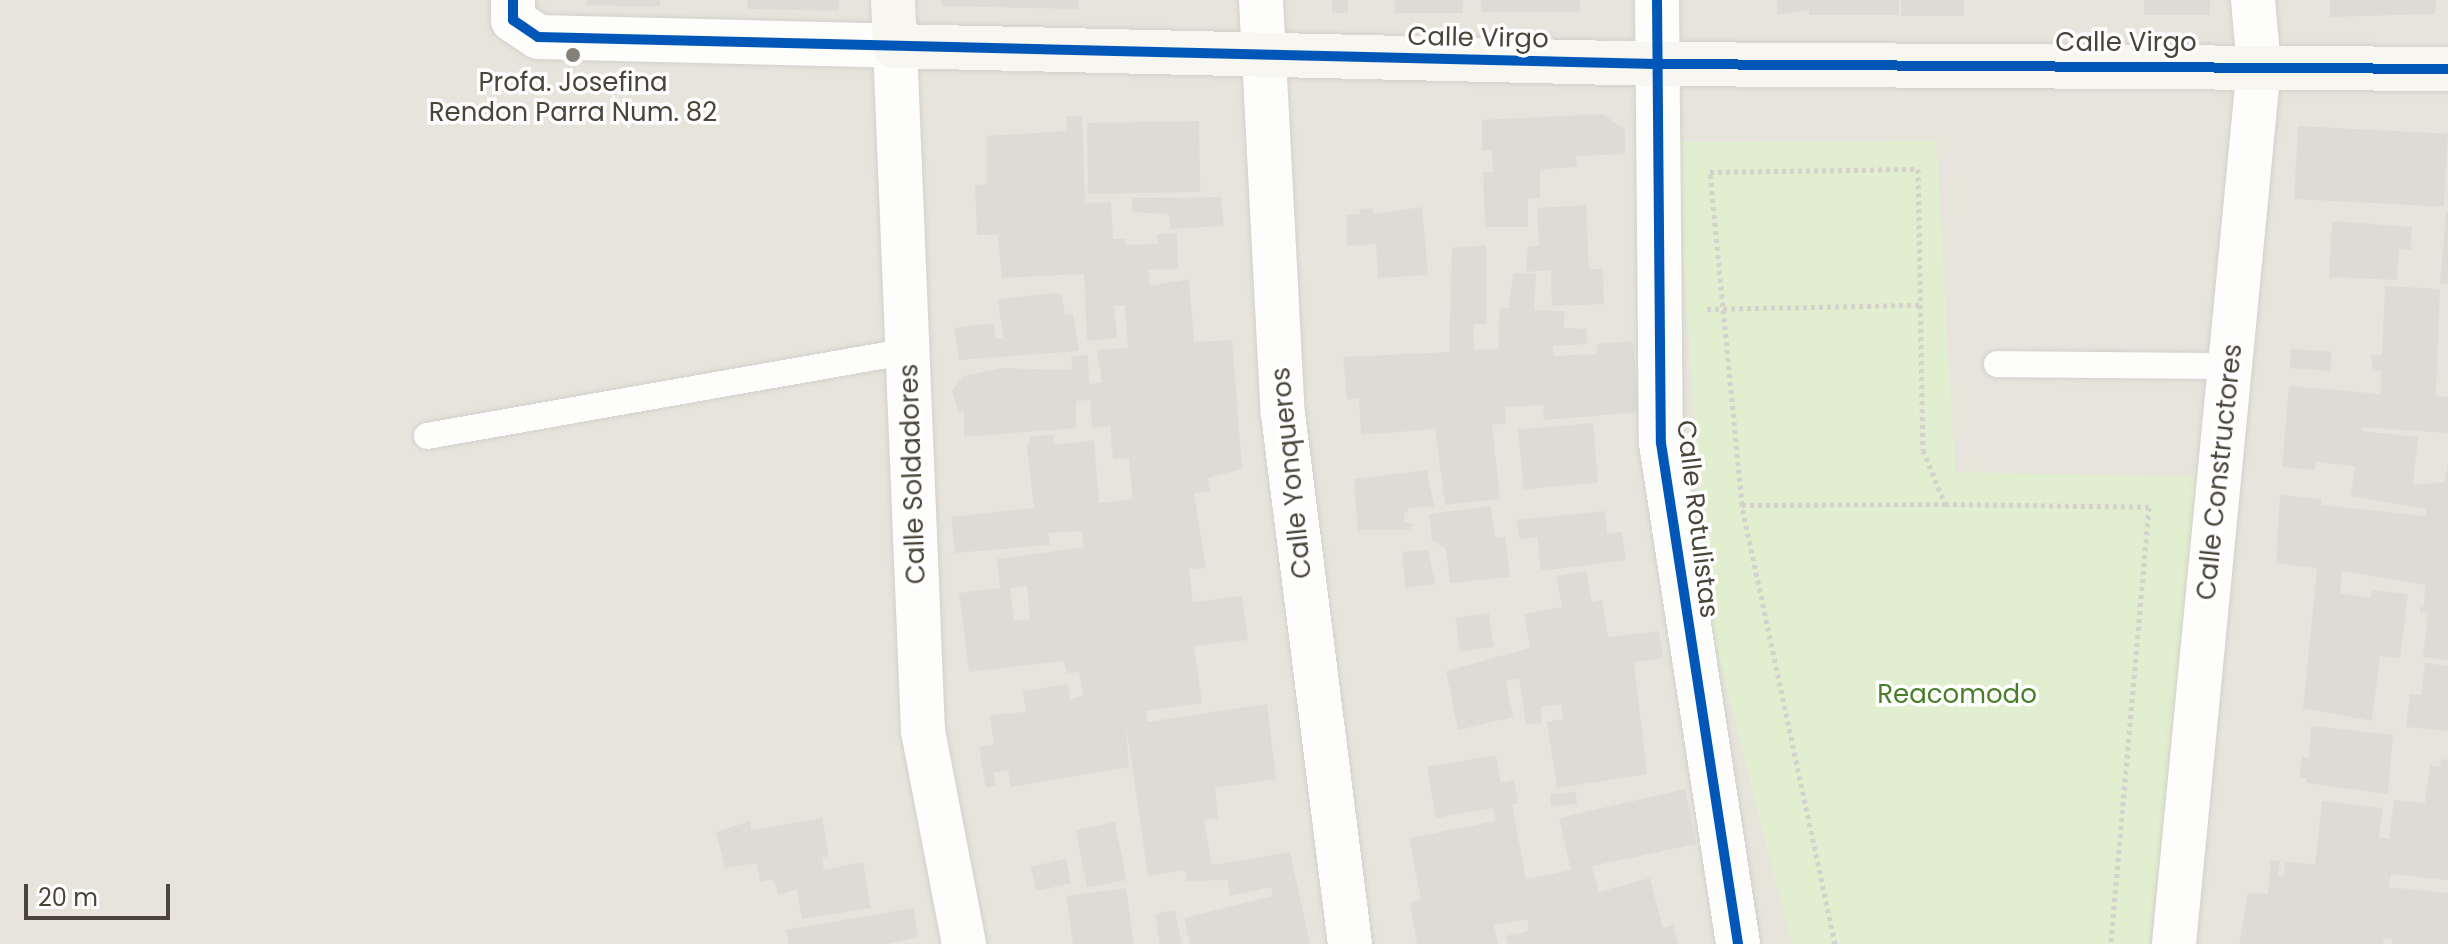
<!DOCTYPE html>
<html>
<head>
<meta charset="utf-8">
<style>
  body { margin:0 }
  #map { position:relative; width:2448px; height:944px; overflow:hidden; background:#f4f2ee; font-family:Poppins,sans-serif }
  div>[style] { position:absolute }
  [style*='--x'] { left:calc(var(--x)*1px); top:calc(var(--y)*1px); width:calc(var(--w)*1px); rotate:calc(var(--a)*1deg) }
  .residential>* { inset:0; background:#e7e4dc; transform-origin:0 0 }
  .green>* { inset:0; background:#e1eecf }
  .building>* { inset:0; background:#dedbd6; transform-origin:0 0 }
  .path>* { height:5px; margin-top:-2.5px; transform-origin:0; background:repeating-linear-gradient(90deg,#d3d2cc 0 4px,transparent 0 8px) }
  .roads { filter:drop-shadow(0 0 2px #d2d0cb) drop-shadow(0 0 2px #d2d0cb) }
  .lane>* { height:26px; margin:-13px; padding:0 13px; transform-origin:13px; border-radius:13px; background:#fdfdfc }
  .street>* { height:44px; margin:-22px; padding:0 22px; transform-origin:22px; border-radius:22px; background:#fdfdfc }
  .secondary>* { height:44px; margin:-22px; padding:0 22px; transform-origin:22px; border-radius:22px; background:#f7f6f1 }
  .cycleway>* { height:10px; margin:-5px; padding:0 5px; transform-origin:5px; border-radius:5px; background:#0057b8 }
  .dots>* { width:22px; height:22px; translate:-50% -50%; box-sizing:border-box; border:4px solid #fff; border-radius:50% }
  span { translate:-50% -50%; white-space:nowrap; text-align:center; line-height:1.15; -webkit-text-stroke:7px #fff; paint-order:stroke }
  .street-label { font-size:26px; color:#4b4439 }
  .poi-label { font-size:26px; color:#4b4439 }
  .park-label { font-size:26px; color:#4a7f2a }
  .scale { position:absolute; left:24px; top:884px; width:146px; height:36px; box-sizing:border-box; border:4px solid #4b4439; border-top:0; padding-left:10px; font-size:24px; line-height:28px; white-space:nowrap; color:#4b4439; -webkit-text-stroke:6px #fff; paint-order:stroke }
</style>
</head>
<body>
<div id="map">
  <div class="residential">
    <i style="left:0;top:0;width:2448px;height:944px"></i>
  </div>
  <div class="green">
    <i style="clip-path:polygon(1936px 141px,1955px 472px,2205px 477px,2149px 944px,1792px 944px,1710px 621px,1674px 142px)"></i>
  </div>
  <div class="building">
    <i style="clip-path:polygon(587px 0,660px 0,660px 7px,587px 5px)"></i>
    <i style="clip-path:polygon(748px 0,839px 0,839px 11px,747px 9px)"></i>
    <i style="clip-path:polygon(942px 0,1079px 0,1078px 9px,942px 6px)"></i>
    <i style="left:1332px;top:0;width:16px;height:13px"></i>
    <i style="left:1395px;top:0;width:68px;height:13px"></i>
    <i style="left:1481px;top:0;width:99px;height:12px"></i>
    <i style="clip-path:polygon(1777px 0,1899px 0,1899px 15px,1809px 15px,1809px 10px,1777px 15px)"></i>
    <i style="left:1901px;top:0;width:63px;height:16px"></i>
    <i style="left:2144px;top:0;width:66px;height:15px"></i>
    <i style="clip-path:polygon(2330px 0,2436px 0,2435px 14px,2330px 17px)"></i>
    <i style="clip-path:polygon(1603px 114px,1625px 130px,1625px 154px,1576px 156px,1577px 167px,1540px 169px,1540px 198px,1528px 198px,1528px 227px,1485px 227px,1483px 172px,1493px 172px,1492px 151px,1482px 150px,1482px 120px)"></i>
    <i style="clip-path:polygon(evenodd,1066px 116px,1082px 116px,1085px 203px,1111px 202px,1113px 239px,1125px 239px,1125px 245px,1158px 244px,1157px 234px,1177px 233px,1178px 269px,1148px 270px,1150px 286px,1189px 279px,1194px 342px,1232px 340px,1242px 469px,1207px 478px,1210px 492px,1194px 493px,1206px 568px,1189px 569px,1193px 602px,1242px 596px,1248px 640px,1194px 646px,1202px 703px,1146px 711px,1147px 722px,1267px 704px,1276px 779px,1215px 788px,1218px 818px,1204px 820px,1212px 865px,1290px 852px,1310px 944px,1190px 944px,1184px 918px,1273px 896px,1271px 887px,1230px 896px,1227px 880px,1187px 881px,1185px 870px,1148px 876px,1126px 725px,1129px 767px,1011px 787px,1008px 770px,993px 773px,996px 786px,986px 788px,979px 747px,994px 745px,990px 715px,1026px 712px,1023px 691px,1068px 684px,1070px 699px,1083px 696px,1079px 672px,1067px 673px,1064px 661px,969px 672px,959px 593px,1000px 588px,997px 559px,1084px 547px,1081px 531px,1048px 533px,1050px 545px,955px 553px,951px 517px,1034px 508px,1027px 447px,1031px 436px,1054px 435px,1055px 445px,1094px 440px,1099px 503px,1133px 499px,1129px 458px,1113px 459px,1110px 426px,1092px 428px,1090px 400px,1076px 401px,1076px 428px,964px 437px,964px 411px,958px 412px,952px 391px,964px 376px,1001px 368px,1073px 370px,1071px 356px,1088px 355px,1089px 384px,1102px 382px,1097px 350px,1128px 348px,1125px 305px,1114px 306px,1117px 338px,1087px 341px,1084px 274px,1002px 278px,998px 235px,977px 235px,975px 185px,987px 184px,987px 136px,1067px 131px,1066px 116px,1027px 586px,1030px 619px,1014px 621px,1010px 588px,1027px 586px)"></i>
    <i style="left:1199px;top:121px;width:71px;height:112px;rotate:89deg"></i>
    <i style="left:2298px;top:126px;width:150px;height:73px;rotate:3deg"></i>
    <i style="clip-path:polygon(1221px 197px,1224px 226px,1170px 229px,1169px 214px,1132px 212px,1132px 198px)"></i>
    <i style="clip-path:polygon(1586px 205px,1589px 269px,1603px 269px,1604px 304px,1552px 306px,1551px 270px,1526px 272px,1528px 246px,1539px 246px,1537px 208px)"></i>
    <i style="clip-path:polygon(1422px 207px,1428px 275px,1378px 278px,1376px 244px,1347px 246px,1346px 215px,1360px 214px,1360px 209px,1373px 208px,1373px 214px)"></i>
    <i style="clip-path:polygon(2446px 213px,2448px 213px,2448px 284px,2440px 283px)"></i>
    <i style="clip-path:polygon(2332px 221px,2412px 227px,2411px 250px,2399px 249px,2397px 280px,2329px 277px)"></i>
    <i style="clip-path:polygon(1486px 245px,1487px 324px,1473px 324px,1474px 350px,1498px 349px,1500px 308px,1509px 308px,1513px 273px,1536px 274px,1534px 310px,1565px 311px,1564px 328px,1587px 329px,1587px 344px,1553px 346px,1553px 356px,1597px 354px,1597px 344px,1633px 341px,1639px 412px,1544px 420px,1543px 405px,1505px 407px,1506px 423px,1492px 425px,1500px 499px,1445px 505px,1435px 429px,1361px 435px,1359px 398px,1347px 400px,1343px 357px,1449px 352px,1452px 248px)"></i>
    <i style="clip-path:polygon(2385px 286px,2440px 289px,2436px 396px,2448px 397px,2448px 433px,2361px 427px,2361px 431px,2418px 437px,2413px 485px,2445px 482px,2448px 464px,2448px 660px,2423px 657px,2428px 613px,2420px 613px,2420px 607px,2424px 607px,2425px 585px,2342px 571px,2340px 593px,2371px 598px,2372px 590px,2408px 594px,2400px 658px,2380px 656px,2372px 721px,2303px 708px,2317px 568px,2276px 563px,2280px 495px,2321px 499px,2321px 505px,2425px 516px,2426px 509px,2351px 496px,2355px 466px,2316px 462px,2315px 470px,2282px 467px,2289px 386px,2381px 394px,2381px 371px,2373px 371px,2371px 355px,2382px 355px)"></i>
    <i style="clip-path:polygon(1055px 293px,1062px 295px,1065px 315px,1073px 314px,1079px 351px,959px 360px,954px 328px,993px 323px,996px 339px,1003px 338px,998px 299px)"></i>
    <i style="left:2291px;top:349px;width:41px;height:19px;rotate:4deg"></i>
    <i style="left:1593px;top:423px;width:60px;height:75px;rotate:85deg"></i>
    <i style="clip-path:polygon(1427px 470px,1434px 506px,1410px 508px,1404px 514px,1405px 522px,1414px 524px,1409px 530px,1358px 530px,1354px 479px)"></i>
    <i style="clip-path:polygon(1491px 506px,1495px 538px,1505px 537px,1510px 577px,1450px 583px,1446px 549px,1432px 540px,1429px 514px)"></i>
    <i style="clip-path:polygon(1605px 511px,1607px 534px,1622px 532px,1626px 560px,1541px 571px,1537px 537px,1520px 540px,1516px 520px)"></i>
    <i style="clip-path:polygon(1428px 550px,1435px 584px,1405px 588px,1402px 552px)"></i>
    <i style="clip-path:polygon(1586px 571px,1592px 602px,1602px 600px,1608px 637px,1659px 631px,1663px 658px,1634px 662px,1647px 774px,1557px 788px,1547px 722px,1563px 719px,1561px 704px,1541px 707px,1542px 723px,1526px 725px,1519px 679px,1506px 680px,1513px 717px,1458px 730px,1446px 671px,1530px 648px,1524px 614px,1562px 607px,1556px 576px)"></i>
    <i style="left:1489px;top:613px;width:34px;height:34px;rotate:82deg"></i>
    <i style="clip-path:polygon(2425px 663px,2448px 666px,2448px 731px,2406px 727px,2410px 694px,2421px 695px)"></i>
    <i style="clip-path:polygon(2311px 726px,2393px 735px,2388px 794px,2306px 783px,2306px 778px,2299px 778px,2302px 757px,2309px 758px)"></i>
    <i style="clip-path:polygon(1496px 755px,1501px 783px,1514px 780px,1518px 803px,1512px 804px,1526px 879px,1571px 870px,1559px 818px,1685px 789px,1696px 844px,1592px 866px,1599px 892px,1650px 878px,1663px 928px,1673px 925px,1678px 944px,1508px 944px,1506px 936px,1529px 931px,1527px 919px,1494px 925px,1498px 944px,1417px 944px,1410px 903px,1421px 900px,1409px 838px,1496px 821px,1493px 808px,1436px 818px,1427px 767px)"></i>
    <i style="clip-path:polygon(2441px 759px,2448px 760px,2448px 880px,2391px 874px,2389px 887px,2448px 893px,2448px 944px,2392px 944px,2392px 939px,2384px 938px,2383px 944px,2239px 944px,2248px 893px,2268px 894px,2271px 860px,2280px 861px,2278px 875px,2284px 876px,2285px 861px,2315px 865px,2322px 801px,2383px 808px,2379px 838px,2389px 839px,2394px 800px,2425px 803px,2430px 765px,2440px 767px)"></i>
    <i style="left:1576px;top:792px;width:12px;height:26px;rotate:85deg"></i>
    <i style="clip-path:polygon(822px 818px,829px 856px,822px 858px,824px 870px,863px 862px,871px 908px,802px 919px,797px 889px,778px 895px,774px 879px,760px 882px,757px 863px,725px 868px,716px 832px,750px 821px,751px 830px)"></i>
    <i style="left:1115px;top:822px;width:59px;height:40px;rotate:79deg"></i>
    <i style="left:1066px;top:859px;width:25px;height:36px;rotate:78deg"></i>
    <i style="clip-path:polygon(1126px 888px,1134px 944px,1073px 944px,1066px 896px)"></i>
    <i style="clip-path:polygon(913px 908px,918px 937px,889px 944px,789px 944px,786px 930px)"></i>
    <i style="clip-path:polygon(1175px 910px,1182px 944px,1160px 944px,1155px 914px)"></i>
  </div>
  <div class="path">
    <i style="--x:1707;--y:309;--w:215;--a:-1.1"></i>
    <i style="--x:1742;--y:505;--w:203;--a:-0.3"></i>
    <i style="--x:1835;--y:944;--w:449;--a:-102"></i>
    <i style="--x:1742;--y:505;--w:335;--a:-95.5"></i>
    <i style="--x:1710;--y:172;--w:208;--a:-0.8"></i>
    <i style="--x:1918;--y:169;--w:281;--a:89"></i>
    <i style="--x:1923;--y:450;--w:58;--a:67.8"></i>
    <i style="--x:1945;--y:504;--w:204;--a:0.8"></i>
    <i style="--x:2149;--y:507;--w:439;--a:95"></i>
  </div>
  <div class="roads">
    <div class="lane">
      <i style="--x:1997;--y:364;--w:233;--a:0.5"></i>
      <i style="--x:427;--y:436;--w:487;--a:-10"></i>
    </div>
    <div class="street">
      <i style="--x:513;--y:0;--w:20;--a:90"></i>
      <i style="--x:513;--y:20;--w:30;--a:34"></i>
      <i style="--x:538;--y:37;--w:357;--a:1.4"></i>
      <i style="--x:895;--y:46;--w:686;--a:87.66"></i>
      <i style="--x:923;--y:731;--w:217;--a:79.1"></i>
      <i style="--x:1261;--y:0;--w:415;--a:87"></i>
      <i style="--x:1283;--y:414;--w:534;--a:82.8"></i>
      <i style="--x:1657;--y:0;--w:443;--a:89.5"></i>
      <i style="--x:1661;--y:443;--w:507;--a:81.26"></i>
      <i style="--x:2174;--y:944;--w:882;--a:-84.47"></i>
      <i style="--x:2259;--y:66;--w:66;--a:-95.2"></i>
    </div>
    <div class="secondary">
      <i style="--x:893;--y:0;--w:46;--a:87.5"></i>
      <i style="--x:895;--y:46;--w:761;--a:1.35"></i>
      <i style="--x:1656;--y:64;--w:792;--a:0.36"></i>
    </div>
  </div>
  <div class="cycleway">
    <i style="--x:513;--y:0;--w:20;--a:90"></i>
    <i style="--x:513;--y:20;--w:30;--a:34"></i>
    <i style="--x:538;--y:37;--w:1118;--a:1.38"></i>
    <i style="--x:1656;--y:64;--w:792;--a:0.36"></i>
    <i style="--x:1657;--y:0;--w:443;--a:89.5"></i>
    <i style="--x:1661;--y:443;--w:507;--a:81.26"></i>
  </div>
  <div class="dots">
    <i style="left:573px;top:55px;background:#868178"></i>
  </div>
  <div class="street-label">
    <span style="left:1478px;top:38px;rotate:1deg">Calle Virgo</span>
    <span style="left:2126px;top:43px">Calle Virgo</span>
    <span style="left:2220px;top:472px;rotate:-84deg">Calle Constructores</span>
    <span style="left:1292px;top:473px;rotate:-96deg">Calle Yonqueros</span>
    <span style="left:913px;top:474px;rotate:-92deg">Calle Soldadores</span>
    <span style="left:1697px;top:519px;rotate:83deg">Calle Rotulistas</span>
  </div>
  <div class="poi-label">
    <span style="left:573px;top:98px">Profa. Josefina<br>Rendon Parra Num. 82</span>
  </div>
  <div class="park-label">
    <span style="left:1957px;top:695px">Reacomodo</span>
  </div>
  <div class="scale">20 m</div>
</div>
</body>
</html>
